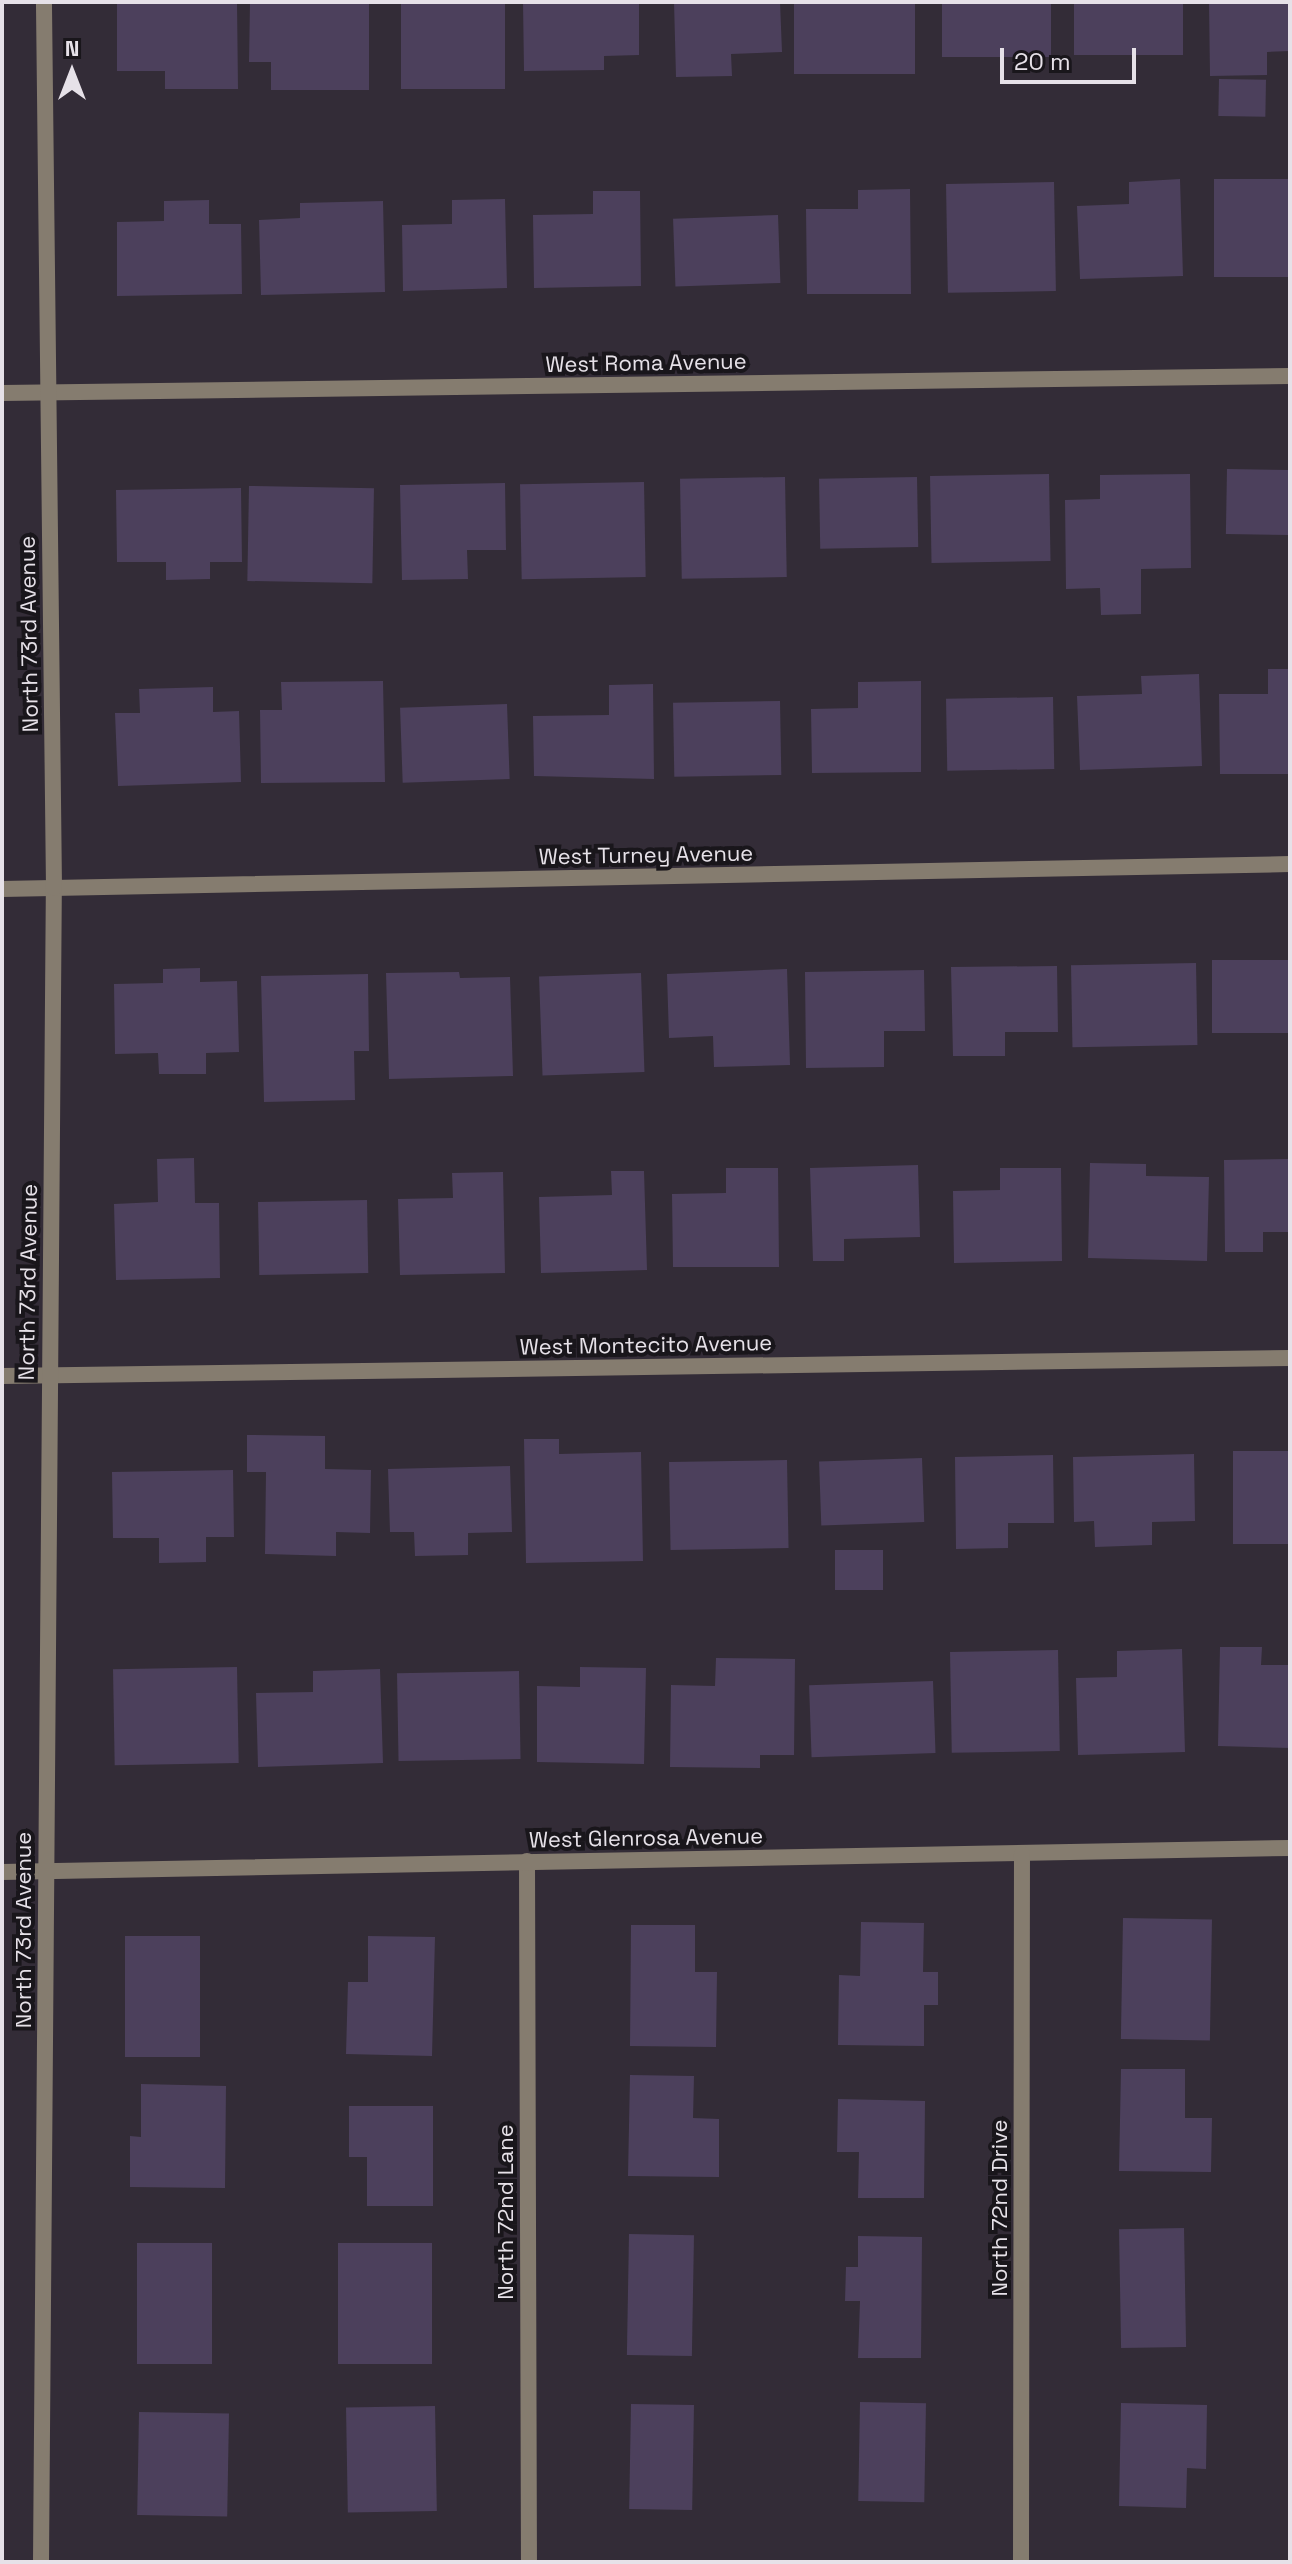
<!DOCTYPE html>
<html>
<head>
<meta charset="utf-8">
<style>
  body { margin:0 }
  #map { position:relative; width:1292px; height:2564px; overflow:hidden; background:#332c37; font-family:"Space Grotesk",sans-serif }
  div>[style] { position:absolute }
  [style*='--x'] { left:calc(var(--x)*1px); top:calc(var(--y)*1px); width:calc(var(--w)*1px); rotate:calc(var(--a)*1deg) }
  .building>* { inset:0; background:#4c405c; transform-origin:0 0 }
  .minor>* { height:16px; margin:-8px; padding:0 8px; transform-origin:8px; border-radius:8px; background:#857c6f }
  span { translate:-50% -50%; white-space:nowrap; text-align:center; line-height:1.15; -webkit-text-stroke:8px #19161b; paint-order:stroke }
  .street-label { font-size:22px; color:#e6e1e8 }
  .frame { position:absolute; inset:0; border:4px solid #e6e1e8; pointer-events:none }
  .north { position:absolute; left:32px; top:32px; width:80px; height:80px; -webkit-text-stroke:6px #19161b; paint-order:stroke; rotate:0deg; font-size:22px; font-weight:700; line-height:32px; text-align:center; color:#e6e1e8 }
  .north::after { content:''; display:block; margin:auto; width:28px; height:36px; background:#e6e1e8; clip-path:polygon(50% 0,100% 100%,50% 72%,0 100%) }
  .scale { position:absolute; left:1000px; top:48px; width:136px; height:36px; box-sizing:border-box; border:4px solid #e6e1e8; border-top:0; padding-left:10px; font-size:24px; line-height:28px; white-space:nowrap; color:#e6e1e8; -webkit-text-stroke:6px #19161b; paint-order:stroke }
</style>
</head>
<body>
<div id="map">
  <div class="building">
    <i style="clip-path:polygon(117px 2px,237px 2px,238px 89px,165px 89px,165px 71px,117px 71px)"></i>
    <i style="clip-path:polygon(250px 2px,369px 2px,369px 90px,271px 90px,271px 62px,249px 62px)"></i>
    <i style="left:401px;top:2px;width:104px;height:87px"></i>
    <i style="clip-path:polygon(523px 2px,639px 2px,639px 55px,604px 56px,604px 70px,524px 71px)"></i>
    <i style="clip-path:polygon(674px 2px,780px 2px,782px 52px,731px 54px,732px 76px,676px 77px)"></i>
    <i style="left:794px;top:2px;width:121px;height:72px"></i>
    <i style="left:942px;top:2px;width:109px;height:55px"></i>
    <i style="left:1074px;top:2px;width:109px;height:53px"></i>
    <i style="clip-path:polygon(1209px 2px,1290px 2px,1290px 51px,1267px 52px,1267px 75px,1210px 76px)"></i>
    <i style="left:1219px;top:79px;width:47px;height:37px;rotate:1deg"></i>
    <i style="clip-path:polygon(1180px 179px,1183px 276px,1080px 279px,1077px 206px,1129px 204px,1129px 182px)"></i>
    <i style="left:1290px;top:179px;width:98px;height:76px;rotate:90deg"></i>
    <i style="left:1054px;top:182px;width:109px;height:108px;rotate:89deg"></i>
    <i style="clip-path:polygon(910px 189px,911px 294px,807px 294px,806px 209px,858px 209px,858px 190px)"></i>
    <i style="clip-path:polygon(593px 191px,640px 191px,641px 286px,534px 288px,533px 215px,593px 214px)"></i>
    <i style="clip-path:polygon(505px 199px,507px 288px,403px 291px,402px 225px,452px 224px,452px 200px)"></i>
    <i style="clip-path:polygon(209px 200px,209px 224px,241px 224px,242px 294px,117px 296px,117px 222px,164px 221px,164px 201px)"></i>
    <i style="clip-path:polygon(383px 201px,385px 292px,261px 295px,259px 220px,300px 218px,300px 203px)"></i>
    <i style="left:778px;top:215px;width:68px;height:105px;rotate:88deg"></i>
    <i style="left:1227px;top:469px;width:63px;height:65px;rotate:1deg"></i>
    <i style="left:1049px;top:474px;width:87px;height:119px;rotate:89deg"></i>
    <i style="clip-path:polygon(1190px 474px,1191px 568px,1141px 569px,1141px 614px,1101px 615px,1100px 588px,1066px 589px,1065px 500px,1100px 499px,1100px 475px)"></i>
    <i style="left:785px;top:477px;width:100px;height:105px;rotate:89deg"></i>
    <i style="left:917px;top:477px;width:70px;height:98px;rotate:89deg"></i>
    <i style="left:644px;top:482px;width:95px;height:124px;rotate:89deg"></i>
    <i style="clip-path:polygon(505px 483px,506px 550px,467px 550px,468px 579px,402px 580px,400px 485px)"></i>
    <i style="left:249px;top:486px;width:125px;height:95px;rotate:1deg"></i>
    <i style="clip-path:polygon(241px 488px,242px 562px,210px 562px,210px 579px,166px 580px,166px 562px,117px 562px,116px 490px)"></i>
    <i style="clip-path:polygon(1268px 669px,1290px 669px,1290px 774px,1220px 774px,1219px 694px,1268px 694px)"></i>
    <i style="clip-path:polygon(1199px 674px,1202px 766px,1080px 770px,1077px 696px,1142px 694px,1141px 676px)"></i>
    <i style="clip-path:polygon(383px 681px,385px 782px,261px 783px,260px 710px,282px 710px,281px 682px)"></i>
    <i style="clip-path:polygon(921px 681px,921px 772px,812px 773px,811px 709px,858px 708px,858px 682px)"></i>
    <i style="clip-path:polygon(653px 684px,654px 779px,534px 776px,533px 716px,609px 715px,609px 685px)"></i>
    <i style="clip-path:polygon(213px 687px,213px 712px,239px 711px,241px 782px,118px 786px,115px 713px,140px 713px,139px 689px)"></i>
    <i style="left:1053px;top:697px;width:72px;height:107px;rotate:89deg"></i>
    <i style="left:780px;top:701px;width:74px;height:107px;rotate:89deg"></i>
    <i style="left:507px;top:704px;width:75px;height:107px;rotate:88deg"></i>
    <i style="left:1290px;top:960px;width:73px;height:78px;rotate:90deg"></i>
    <i style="left:1196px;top:963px;width:82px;height:125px;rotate:89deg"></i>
    <i style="clip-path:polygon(1057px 966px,1058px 1032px,1005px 1032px,1005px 1056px,953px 1056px,951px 967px)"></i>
    <i style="clip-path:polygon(200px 968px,200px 982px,237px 981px,239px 1052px,206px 1053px,206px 1074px,159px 1074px,158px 1053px,115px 1054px,114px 984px,163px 983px,163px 969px)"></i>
    <i style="clip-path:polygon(787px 969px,790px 1065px,714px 1067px,713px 1036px,669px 1038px,667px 974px)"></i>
    <i style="clip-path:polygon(924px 970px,925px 1031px,884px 1031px,884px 1067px,806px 1068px,805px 972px)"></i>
    <i style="clip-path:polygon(459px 972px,460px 978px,510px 977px,513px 1076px,389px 1079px,386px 973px)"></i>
    <i style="left:641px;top:973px;width:99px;height:102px;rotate:88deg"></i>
    <i style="clip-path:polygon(368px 974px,369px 1051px,354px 1051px,355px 1100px,264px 1102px,261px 976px)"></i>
    <i style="clip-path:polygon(194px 1158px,195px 1203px,219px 1203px,220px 1278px,116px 1280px,114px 1204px,158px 1202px,157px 1159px)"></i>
    <i style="clip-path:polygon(1290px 1159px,1290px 1232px,1263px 1232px,1263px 1252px,1225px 1252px,1224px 1160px)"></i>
    <i style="clip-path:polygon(1090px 1163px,1146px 1164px,1146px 1176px,1209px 1177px,1207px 1261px,1088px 1258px)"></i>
    <i style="clip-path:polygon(918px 1165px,920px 1237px,844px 1239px,844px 1261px,813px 1261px,810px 1168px)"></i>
    <i style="clip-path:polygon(726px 1168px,778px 1168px,779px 1267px,673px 1267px,672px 1194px,726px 1193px)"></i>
    <i style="clip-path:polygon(1000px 1168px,1061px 1168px,1062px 1261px,954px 1263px,953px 1191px,1000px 1190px)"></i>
    <i style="clip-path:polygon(611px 1171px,644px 1171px,647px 1270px,541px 1273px,539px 1197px,612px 1195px)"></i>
    <i style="clip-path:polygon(503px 1172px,505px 1273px,400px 1275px,398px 1199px,453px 1198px,452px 1173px)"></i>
    <i style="left:367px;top:1200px;width:73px;height:109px;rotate:89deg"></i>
    <i style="clip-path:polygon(247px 1435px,325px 1436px,325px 1469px,371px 1470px,370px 1533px,336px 1532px,336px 1556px,265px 1554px,266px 1472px,247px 1472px)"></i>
    <i style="clip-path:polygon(524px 1439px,559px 1439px,559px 1454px,641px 1452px,643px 1561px,526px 1563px)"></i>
    <i style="left:1233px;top:1451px;width:57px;height:93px"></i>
    <i style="clip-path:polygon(1194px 1454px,1195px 1521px,1152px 1522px,1152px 1545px,1095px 1547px,1094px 1521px,1074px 1522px,1073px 1457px)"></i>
    <i style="clip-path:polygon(1053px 1455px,1054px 1523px,1008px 1523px,1008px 1548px,956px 1549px,955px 1457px)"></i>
    <i style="left:922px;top:1458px;width:64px;height:103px;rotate:88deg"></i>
    <i style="left:787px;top:1460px;width:88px;height:118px;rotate:89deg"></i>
    <i style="clip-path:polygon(510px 1466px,512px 1532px,468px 1533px,468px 1555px,415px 1556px,414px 1532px,390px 1532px,388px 1469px)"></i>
    <i style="clip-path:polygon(233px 1470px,234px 1537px,206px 1537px,206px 1562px,159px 1563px,159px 1538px,113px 1538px,112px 1472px)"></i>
    <i style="left:835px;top:1550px;width:48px;height:40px"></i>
    <i style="clip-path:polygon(1220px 1647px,1262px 1647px,1261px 1665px,1290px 1665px,1290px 1748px,1218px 1746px)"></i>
    <i style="clip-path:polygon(1182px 1649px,1185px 1752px,1078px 1755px,1076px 1678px,1117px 1677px,1117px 1651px)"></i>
    <i style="left:1058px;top:1650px;width:101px;height:108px;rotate:89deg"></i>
    <i style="clip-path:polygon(716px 1658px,795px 1659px,794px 1755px,760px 1755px,760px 1768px,670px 1767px,671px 1685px,715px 1686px)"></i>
    <i style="left:237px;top:1667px;width:96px;height:124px;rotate:89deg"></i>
    <i style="clip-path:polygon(580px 1667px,646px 1668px,644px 1764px,537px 1762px,537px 1686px,580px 1687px)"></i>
    <i style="clip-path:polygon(380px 1669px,383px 1763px,258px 1767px,256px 1693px,313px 1692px,313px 1671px)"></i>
    <i style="left:519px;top:1671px;width:88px;height:122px;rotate:89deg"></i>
    <i style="left:933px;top:1681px;width:72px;height:124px;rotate:88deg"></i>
    <i style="left:1123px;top:1918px;width:89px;height:121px;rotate:1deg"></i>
    <i style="clip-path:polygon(861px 1922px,924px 1923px,923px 1972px,938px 1972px,938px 2005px,924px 2005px,924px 2046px,838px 2045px,839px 1975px,860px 1976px)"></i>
    <i style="clip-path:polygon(631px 1925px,695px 1925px,695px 1972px,717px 1972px,716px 2047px,630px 2046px)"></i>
    <i style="left:125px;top:1936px;width:75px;height:121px"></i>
    <i style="clip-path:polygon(368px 1936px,435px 1937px,432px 2056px,346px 2054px,348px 1982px,368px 1982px)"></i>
    <i style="clip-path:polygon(1121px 2069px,1185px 2069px,1185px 2118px,1212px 2118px,1211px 2172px,1119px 2171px)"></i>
    <i style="clip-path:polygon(630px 2075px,694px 2076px,693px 2118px,719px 2119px,719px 2177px,628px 2176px)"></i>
    <i style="clip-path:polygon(141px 2084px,226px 2086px,225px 2188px,130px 2187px,130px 2136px,141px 2137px)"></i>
    <i style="clip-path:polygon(838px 2099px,925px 2101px,924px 2198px,858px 2198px,859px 2152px,837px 2152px)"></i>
    <i style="clip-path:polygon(349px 2106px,433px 2106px,433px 2206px,367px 2206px,367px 2157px,349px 2157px)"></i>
    <i style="left:1184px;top:2228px;width:119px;height:65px;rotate:89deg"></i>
    <i style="left:629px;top:2234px;width:65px;height:121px;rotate:1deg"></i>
    <i style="clip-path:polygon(858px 2236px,922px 2237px,921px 2358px,858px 2358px,860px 2301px,845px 2301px,846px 2267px,858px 2267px)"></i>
    <i style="left:137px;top:2243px;width:75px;height:121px"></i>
    <i style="left:338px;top:2243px;width:94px;height:121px"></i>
    <i style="left:860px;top:2402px;width:66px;height:99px;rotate:1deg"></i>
    <i style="clip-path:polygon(1121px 2403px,1207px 2405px,1206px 2469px,1187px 2468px,1186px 2508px,1119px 2506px)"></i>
    <i style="left:631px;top:2404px;width:63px;height:105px;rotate:1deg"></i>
    <i style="left:435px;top:2406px;width:105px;height:89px;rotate:89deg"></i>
    <i style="left:139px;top:2412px;width:90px;height:103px;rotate:1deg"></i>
  </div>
  <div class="minor">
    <i style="--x:2;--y:393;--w:1288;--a:-0.76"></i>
    <i style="--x:2;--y:889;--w:1288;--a:-1.11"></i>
    <i style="--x:2;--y:1376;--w:1288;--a:-0.8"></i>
    <i style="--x:527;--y:1861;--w:701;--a:89.84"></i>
    <i style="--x:2;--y:1872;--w:1288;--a:-1.07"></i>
    <i style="--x:41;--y:2562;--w:1674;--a:-89.56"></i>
    <i style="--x:54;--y:888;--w:886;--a:-90.65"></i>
    <i style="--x:1021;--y:2562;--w:708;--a:-89.92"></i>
  </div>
  <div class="street-label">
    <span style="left:646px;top:363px;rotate:-1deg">West Roma Avenue</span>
    <span style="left:29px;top:634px;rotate:-91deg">North 73rd Avenue</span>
    <span style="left:646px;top:855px;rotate:-1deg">West Turney Avenue</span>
    <span style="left:28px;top:1282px;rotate:-89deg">North 73rd Avenue</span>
    <span style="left:646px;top:1345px;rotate:-1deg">West Montecito Avenue</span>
    <span style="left:646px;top:1838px;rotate:-1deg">West Glenrosa Avenue</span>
    <span style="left:24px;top:1930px;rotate:-90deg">North 73rd Avenue</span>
    <span style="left:1000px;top:2208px;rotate:-90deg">North 72nd Drive</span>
    <span style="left:506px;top:2212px;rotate:-90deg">North 72nd Lane</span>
  </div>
  <div class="frame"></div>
  <div class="north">N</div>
  <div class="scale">20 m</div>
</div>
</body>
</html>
